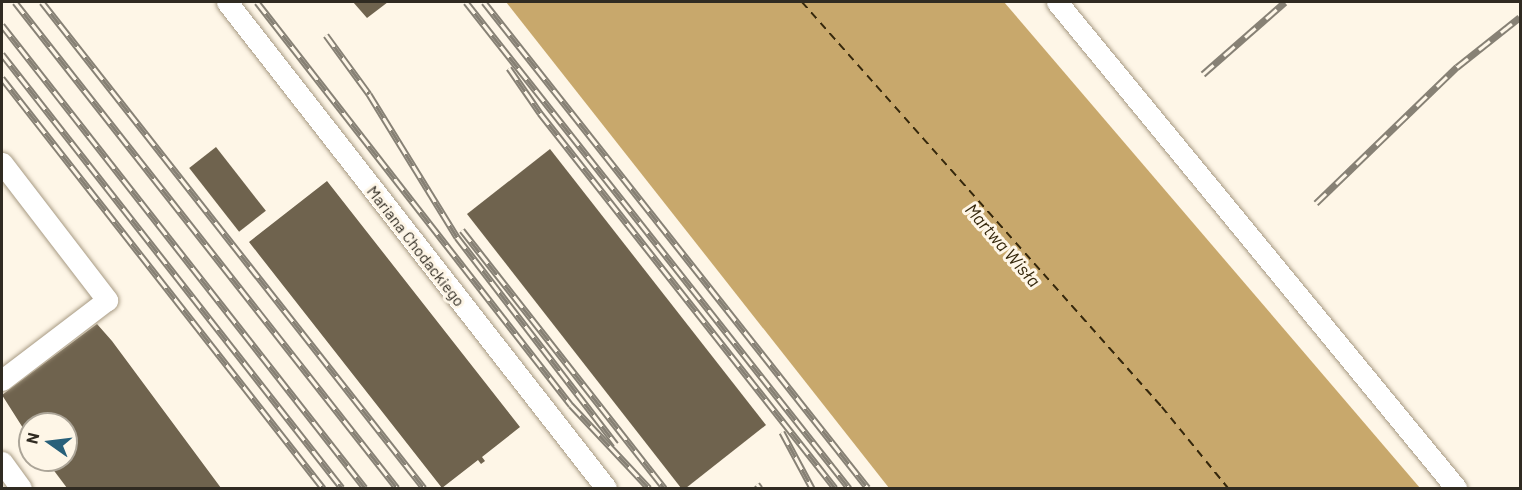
<!DOCTYPE html>
<html>
<head>
<meta charset="utf-8">
<style>
  body { margin:0 }
  #map { position:relative; width:1522px; height:490px; overflow:hidden; background:#fef6e7; font-family:Barlow,sans-serif }
  div>[style] { position:absolute }
  [style*='--x'] { left:calc(var(--x)*1px); top:calc(var(--y)*1px); width:calc(var(--w)*1px); rotate:calc(var(--a)*1deg) }
  .water>* { inset:0; background:#c8a86c }
  .ferry>* { height:1.5px; margin-top:-0.75px; transform-origin:0; background:repeating-linear-gradient(90deg,#35270b 0 8px,transparent 0 14px) }
  .building>* { inset:0; background:#6f634e; transform-origin:0 0 }
  .roads { filter:drop-shadow(0 0 2px #a79a83) drop-shadow(0 0 2px #a79a83) }
  .minor>* { height:21px; margin:-10.5px; padding:0 10.5px; transform-origin:10.5px; border-radius:10.5px; background:#fff }
  .rail>* { height:7px; margin-top:-3.5px; transform-origin:0; background:repeating-linear-gradient(90deg,#fef6e7 0 14px,#878175 0 28px); box-sizing:border-box; border-block:2px solid #878175 }
  span { translate:-50% -50%; white-space:nowrap; text-align:center; line-height:1.15; -webkit-text-stroke:6px #fef6e7; paint-order:stroke }
  .street-label { font-size:16px; color:#302b22 }
  .water-label { font-size:18px; color:#35270b; font-style:italic }
  .frame { position:absolute; inset:0; border:3px solid #302b22; pointer-events:none }
  .north { position:absolute; left:18px; top:412px; width:60px; height:60px; box-sizing:border-box; background:#fef6e7; border:2px solid #aca598; border-radius:50%; rotate:284deg; font-size:16px; font-weight:700; line-height:24px; text-align:center; color:#302b22 }
  .north::after { content:''; display:block; margin:auto; width:21px; height:27px; background:#28607a; clip-path:polygon(50% 0,100% 100%,50% 72%,0 100%) }
</style>
</head>
<body>
<div id="map">
  <div class="water">
    <i style="clip-path:polygon(506px 2px,1004px 2px,1420px 488px,889px 488px)"></i>
  </div>
  <div class="ferry">
    <i style="--x:802;--y:2;--w:542;--a:48.37"></i>
    <i style="--x:1162;--y:407;--w:104;--a:50.8"></i>
  </div>
  <div class="building">
    <i style="clip-path:polygon(353px 2px,388px 2px,367px 18px)"></i>
    <i style="left:216px;top:147px;width:81px;height:34px;rotate:52deg"></i>
    <i style="clip-path:polygon(550px 149px,766px 425px,686px 488px,681px 488px,467px 214px)"></i>
    <i style="clip-path:polygon(327px 181px,520px 427px,482px 457px,485px 461px,481px 464px,478px 460px,442px 488px,249px 242px)"></i>
    <i style="clip-path:polygon(97px 324px,112px 341px,221px 488px,67px 488px,46px 460px,66px 460px,66px 424px,30px 424px,30px 439px,2px 395px)"></i>
  </div>
  <div class="roads">
    <div class="minor">
      <i style="--x:227;--y:2;--w:616;--a:52.05"></i>
      <i style="--x:1057;--y:2;--w:629;--a:50.61"></i>
      <i style="--x:2;--y:163;--w:173;--a:52.5"></i>
      <i style="--x:107;--y:300;--w:132;--a:142.7"></i>
      <i style="--x:2;--y:462;--w:32;--a:54"></i>
    </div>
  </div>
  <div class="rail">
    <i style="--x:15;--y:2;--w:618;--a:51.83"></i>
    <i style="--x:42;--y:2;--w:618;--a:51.83"></i>
    <i style="--x:257;--y:2;--w:511;--a:52.08"></i>
    <i style="--x:571;--y:405;--w:114;--a:46.8"></i>
    <i style="--x:466;--y:2;--w:619;--a:51.76"></i>
    <i style="--x:484;--y:2;--w:619;--a:51.69"></i>
    <i style="--x:2;--y:25;--w:588;--a:51.9"></i>
    <i style="--x:326;--y:35;--w:73;--a:53.9"></i>
    <i style="--x:369;--y:94;--w:168;--a:58.4"></i>
    <i style="--x:457;--y:237;--w:261;--a:52.5"></i>
    <i style="--x:2;--y:54;--w:551;--a:51.92"></i>
    <i style="--x:509;--y:68;--w:55;--a:55.4"></i>
    <i style="--x:540;--y:113;--w:477;--a:51.8"></i>
    <i style="--x:1203;--y:74;--w:109;--a:-41.3"></i>
    <i style="--x:2;--y:78;--w:521;--a:51.94"></i>
    <i style="--x:1316;--y:203;--w:196;--a:-44"></i>
    <i style="--x:1457;--y:67;--w:80;--a:-38.4"></i>
    <i style="--x:462;--y:230;--w:328;--a:51.9"></i>
    <i style="--x:782;--y:432;--w:64;--a:61.8"></i>
    <i style="--x:757;--y:484;--w:5;--a:53"></i>
  </div>
  <div class="street-label">
    <span style="left:416px;top:246px;rotate:52deg">Mariana Chodackiego</span>
  </div>
  <div class="water-label">
    <span style="left:1003px;top:245px;rotate:49deg">Martwa Wisła</span>
  </div>
  <div class="frame"></div>
  <div class="north">N</div>
</div>
</body>
</html>
